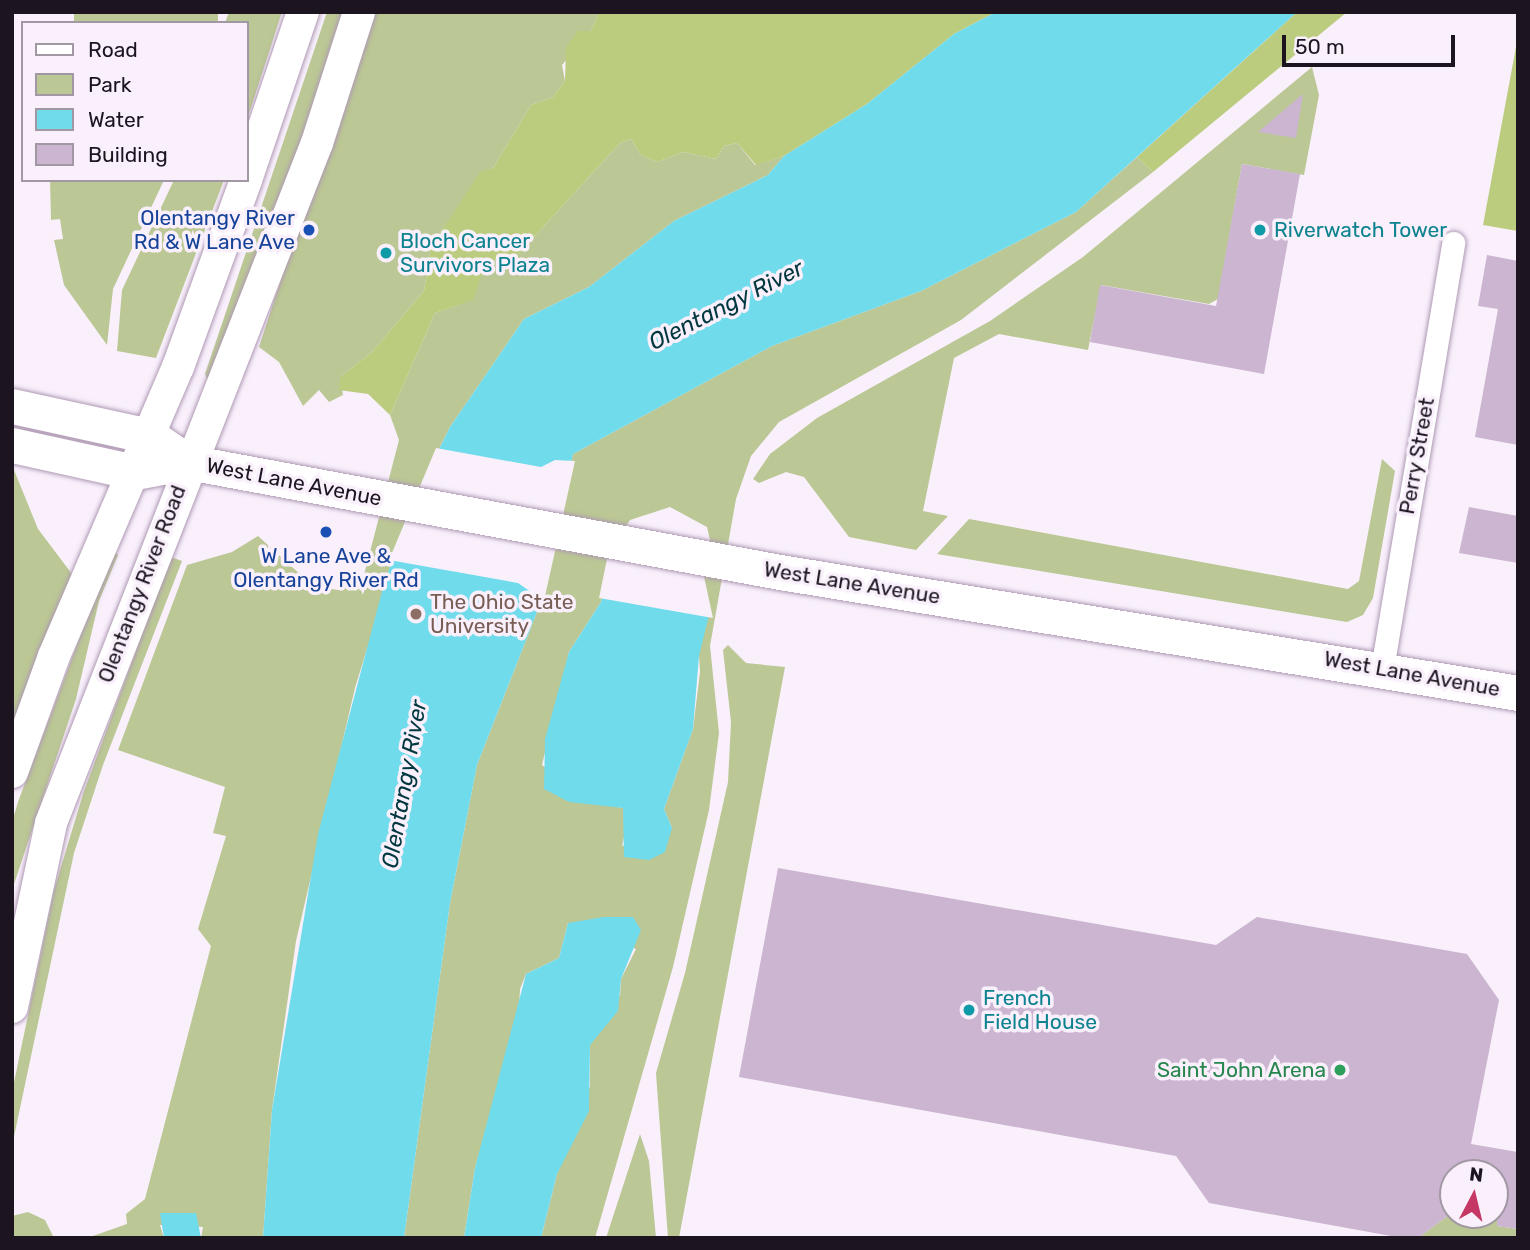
<!DOCTYPE html>
<html>
<head>
<meta charset="utf-8">
<style>
  body { margin:0 }
  #map { position:relative; width:1530px; height:1250px; overflow:hidden; background:#f9f0fc; font-family:Rubik,sans-serif }
  div>[style] { position:absolute }
  [style*='--x'] { left:calc(var(--x)*1px); top:calc(var(--y)*1px); width:calc(var(--w)*1px); rotate:calc(var(--a)*1deg) }
  .green>* { inset:0; background:#bbc794; transform-origin:0 0 }
  .forest>* { inset:0; background:#bbcc7f }
  .water>* { inset:0; background:#70dbeb }
  .pier>* { inset:0; background:#f9f0fc }
  .building>* { inset:0; background:#cbb5d1 }
  .roads { filter:drop-shadow(0 0 2px #af99b4) drop-shadow(0 0 2px #af99b4) }
  .street>* { height:23px; margin:-11.5px; padding:0 11.5px; transform-origin:11.5px; border-radius:11.5px; background:#fff }
  .secondary>* { height:32px; margin:-16px; padding:0 16px; transform-origin:16px; border-radius:16px; background:#fff }
  .primary>* { height:35px; margin:-17.5px; padding:0 17.5px; transform-origin:17.5px; border-radius:17.5px; background:#fff }
  .dots>* { width:19px; height:19px; translate:-50% -50%; box-sizing:border-box; border:4px solid #f9f0fc; border-radius:50% }
  span { translate:-50% -50%; white-space:nowrap; text-align:center; line-height:1.15; -webkit-text-stroke:7px #f9f0fc; paint-order:stroke }
  .transit-label { font-size:21px; color:#164399 }
  .right { translate:-100% -50%; text-align:right }
  .culture-label { font-size:21px; color:#0d838f }
  .left { translate:0 -50%; text-align:left }
  .street-label { font-size:21px; color:#1c141e }
  .education-label { font-size:21px; color:#785e54 }
  .leisure-label { font-size:21px; color:#27864d }
  .water-label { font-size:23px; color:#01373e; font-style:italic }
  .frame { position:absolute; inset:0; border:14px solid #1c141e; pointer-events:none }
  .legend { position:absolute; left:21px; top:21px; width:228px; height:161px; box-sizing:border-box; background:#f9f0fc; border:2px solid #a198a3; margin:0; padding:9px 12px; list-style:none; font-size:21px; color:#1c141e }
  .legend li { display:flex; align-items:center; gap:14px; height:35px }
  .legend b { width:35px; border:2px solid #a198a3 }
  .north { position:absolute; left:1439px; top:1159px; width:70px; height:70px; box-sizing:border-box; background:#f9f0fc; border:2px solid #a198a3; border-radius:50%; rotate:7deg; font-size:19px; font-weight:700; line-height:28px; text-align:center; color:#1c141e }
  .north::after { content:''; display:block; margin:auto; width:24px; height:32px; background:#c53765; clip-path:polygon(50% 0,100% 100%,50% 72%,0 100%) }
  .scale { position:absolute; left:1282px; top:35px; width:173px; height:32px; box-sizing:border-box; border:4px solid #1c141e; border-top:0; padding-left:9px; font-size:21px; line-height:24px; white-space:nowrap; color:#1c141e; -webkit-text-stroke:5px #f9f0fc; paint-order:stroke }
</style>
</head>
<body>
<div id="map">
  <div class="green">
    <i style="left:74px;top:12px;width:144px;height:12px"></i>
    <i style="clip-path:polygon(229px 12px,282px 12px,247px 120px,247px 23px,225px 23px)"></i>
    <i style="clip-path:polygon(327px 12px,347px 12px,287px 184px,208px 381px,205px 374px)"></i>
    <i style="clip-path:polygon(368px 12px,599px 12px,591px 31px,562px 65px,565px 81px,553px 97px,531px 105px,493px 168px,480px 173px,431px 247px,424px 291px,372px 352px,340px 377px,343px 395px,329px 402px,319px 390px,303px 406px,279px 362px,259px 347px)"></i>
    <i style="clip-path:polygon(1312px 67px,1319px 95px,1304px 175px,1242px 164px,1218px 299px,1209px 304px,1101px 285px,1088px 350px,999px 334px,954px 358px,923px 511px,948px 516px,916px 550px,849px 537px,804px 477px,786px 472px,759px 483px,753px 479px,770px 454px,817px 418px,990px 321px,1083px 257px)"></i>
    <i style="clip-path:polygon(631px 139px,641px 155px,657px 162px,683px 152px,716px 159px,724px 146px,737px 143px,755px 165px,784px 156px,768px 175px,674px 221px,589px 287px,524px 319px,450px 427px,412px 503px,355px 688px,296px 941px,272px 1110px,263px 1238px,201px 1238px,203px 1227px,160px 1225px,164px 1238px,87px 1238px,127px 1224px,126px 1214px,145px 1199px,211px 946px,198px 929px,226px 836px,213px 833px,225px 787px,118px 750px,187px 565px,232px 552px,258px 536px,313px 586px,338px 590px,364px 575px,399px 440px,390px 415px,435px 313px,472px 300px,486px 261px,513px 260px,620px 143px)"></i>
    <i style="clip-path:polygon(evenodd,1137px 157px,1153px 172px,961px 320px,779px 422px,751px 456px,736px 499px,710px 646px,719px 733px,709px 810px,673px 967px,595px 1238px,541px 1238px,557px 1174px,590px 1086px,590px 1045px,620px 995px,621px 979px,636px 949px,568px 923px,559px 958px,526px 974px,520px 989px,519px 1010px,475px 1168px,464px 1238px,404px 1238px,450px 903px,477px 765px,537px 612px,573px 454px,772px 346px,921px 291px,1076px 212px,1137px 157px,610px 568px,699px 656px,700px 672px,693px 729px,664px 809px,672px 828px,622px 846px,628px 820px,623px 808px,588px 801px,542px 765px,569px 652px,601px 602px,610px 568px)"></i>
    <i style="clip-path:polygon(50px 180px,164px 180px,113px 289px,107px 345px,64px 285px,54px 240px,63px 239px,60px 219px,51px 220px)"></i>
    <i style="clip-path:polygon(174px 180px,224px 180px,156px 358px,117px 351px,122px 290px)"></i>
    <i style="clip-path:polygon(1382px 459px,1395px 471px,1373px 598px,1363px 615px,1347px 622px,937px 554px,969px 519px,1348px 589px,1359px 581px)"></i>
    <i style="clip-path:polygon(12px 465px,38px 529px,72px 574px,12px 732px)"></i>
    <i style="clip-path:polygon(113px 549px,118px 555px,99px 601px,76px 699px,12px 890px,12px 822px,18px 802px)"></i>
    <i style="clip-path:polygon(171px 557px,182px 561px,103px 765px,74px 853px,12px 1146px,12px 1092px,54px 890px,84px 791px)"></i>
    <i style="clip-path:polygon(728px 645px,746px 663px,785px 667px,679px 1238px,668px 1238px,656px 1073px,685px 973px,728px 782px,731px 722px,723px 650px)"></i>
    <i style="clip-path:polygon(640px 1134px,649px 1161px,656px 1238px,606px 1238px)"></i>
    <i style="clip-path:polygon(28px 1212px,45px 1220px,54px 1238px,12px 1238px,12px 1216px)"></i>
    <i style="clip-path:polygon(1453px 1212px,1498px 1218px,1497px 1226px,1518px 1229px,1518px 1238px,1418px 1238px)"></i>
  </div>
  <div class="forest">
    <i style="clip-path:polygon(599px 12px,996px 12px,954px 34px,867px 104px,784px 156px,756px 165px,737px 143px,724px 146px,716px 159px,683px 152px,657px 162px,641px 155px,631px 139px,620px 143px,513px 260px,486px 261px,473px 300px,435px 313px,390px 415px,368px 394px,339px 390px,340px 377px,372px 352px,424px 291px,431px 247px,480px 172px,493px 168px,531px 105px,553px 97px,565px 81px,566px 47px,578px 31px,591px 31px)"></i>
    <i style="clip-path:polygon(1297px 12px,1347px 12px,1153px 172px,1137px 157px)"></i>
    <i style="clip-path:polygon(1518px 36px,1518px 231px,1483px 225px)"></i>
  </div>
  <div class="water">
    <i style="clip-path:polygon(996px 12px,1297px 12px,1076px 212px,921px 291px,772px 346px,573px 454px,537px 612px,477px 765px,450px 903px,404px 1238px,263px 1238px,272px 1110px,318px 834px,384px 584px,412px 504px,450px 427px,524px 319px,589px 287px,674px 221px,768px 175px,784px 156px,867px 104px,954px 34px)"></i>
    <i style="clip-path:polygon(610px 568px,699px 572px,709px 615px,699px 656px,693px 729px,664px 809px,672px 828px,665px 852px,649px 860px,624px 857px,623px 808px,569px 802px,544px 789px,545px 739px,569px 652px,601px 602px)"></i>
    <i style="clip-path:polygon(604px 917px,633px 917px,641px 930px,621px 979px,618px 1011px,590px 1045px,589px 1111px,557px 1174px,541px 1238px,464px 1238px,475px 1168px,526px 974px,559px 958px,568px 923px)"></i>
    <i style="clip-path:polygon(160px 1213px,196px 1213px,201px 1238px,164px 1238px)"></i>
  </div>
  <div class="pier">
    <i style="clip-path:polygon(436px 448px,541px 467px,555px 460px,575px 461px,544px 601px,518px 583px,389px 560px)"></i>
    <i style="clip-path:polygon(670px 507px,707px 527px,710px 540px,703px 572px,713px 618px,599px 598px,608px 554px,630px 520px)"></i>
  </div>
  <div class="building">
    <i style="clip-path:polygon(1303px 94px,1296px 138px,1258px 132px)"></i>
    <i style="clip-path:polygon(1242px 164px,1300px 174px,1264px 374px,1090px 342px,1100px 285px,1216px 306px)"></i>
    <i style="clip-path:polygon(1487px 255px,1518px 261px,1518px 445px,1475px 437px,1498px 309px,1478px 306px)"></i>
    <i style="clip-path:polygon(1469px 507px,1518px 516px,1518px 563px,1459px 553px)"></i>
    <i style="clip-path:polygon(778px 868px,1216px 945px,1257px 917px,1467px 954px,1499px 1000px,1471px 1144px,1518px 1152px,1518px 1229px,1497px 1226px,1495px 1173px,1453px 1173px,1453px 1212px,1418px 1238px,1402px 1238px,1209px 1203px,1176px 1156px,739px 1077px)"></i>
  </div>
  <div class="roads">
    <div class="street">
      <i style="--x:1382;--y:669;--w:432;--a:-80.5"></i>
    </div>
    <div class="secondary">
      <i style="--x:247;--y:177;--w:174;--a:-71.3"></i>
      <i style="--x:12;--y:772;--w:123;--a:-70.1"></i>
      <i style="--x:54;--y:656;--w:314;--a:-66.8"></i>
      <i style="--x:178;--y:367;--w:199;--a:-70"></i>
      <i style="--x:12;--y:1007;--w:188;--a:-78"></i>
      <i style="--x:51;--y:823;--w:730;--a:-68.64"></i>
      <i style="--x:317;--y:143;--w:138;--a:-72.2"></i>
    </div>
    <div class="primary">
      <i style="--x:12;--y:406;--w:141;--a:12.3"></i>
      <i style="--x:150;--y:436;--w:46;--a:34.4"></i>
      <i style="--x:12;--y:445;--w:126;--a:12.4"></i>
      <i style="--x:135;--y:472;--w:54;--a:-10.7"></i>
      <i style="--x:188;--y:462;--w:602;--a:10.53"></i>
      <i style="--x:780;--y:572;--w:748;--a:9.31"></i>
    </div>
  </div>
  <div class="dots">
    <i style="left:309px;top:230px;background:#1a4fb4"></i>
    <i style="left:1260px;top:230px;background:#0f9aa8"></i>
    <i style="left:386px;top:253px;background:#0f9aa8"></i>
    <i style="left:326px;top:532px;background:#1a4fb4"></i>
    <i style="left:416px;top:614px;background:#8d6e63"></i>
    <i style="left:969px;top:1010px;background:#0f9aa8"></i>
    <i style="left:1340px;top:1070px;background:#2e9e5b"></i>
  </div>
  <div class="transit-label">
    <span class="right" style="left:295px;top:230px">Olentangy River<br>Rd &amp; W Lane Ave</span>
    <span style="left:326px;top:568px">W Lane Ave &amp;<br>Olentangy River Rd</span>
  </div>
  <div class="culture-label">
    <span class="left" style="left:1274px;top:230px">Riverwatch Tower</span>
    <span class="left" style="left:400px;top:253px">Bloch Cancer<br>Survivors Plaza</span>
    <span class="left" style="left:983px;top:1010px">French<br>Field House</span>
  </div>
  <div class="street-label">
    <span style="left:1417px;top:456px;rotate:-80deg">Perry Street</span>
    <span style="left:294px;top:482px;rotate:11deg">West Lane Avenue</span>
    <span style="left:852px;top:583px;rotate:9deg">West Lane Avenue</span>
    <span style="left:142px;top:584px;rotate:-69deg">Olentangy River Road</span>
    <span style="left:1412px;top:674px;rotate:10deg">West Lane Avenue</span>
  </div>
  <div class="education-label">
    <span class="left" style="left:430px;top:614px">The Ohio State<br>University</span>
  </div>
  <div class="leisure-label">
    <span class="right" style="left:1326px;top:1070px">Saint John Arena</span>
  </div>
  <div class="water-label">
    <span style="left:726px;top:305px;rotate:-27deg">Olentangy River</span>
    <span style="left:404px;top:784px;rotate:-80deg">Olentangy River</span>
  </div>
  <div class="frame"></div>
  <ul class="legend">
  <li><b style="height:9px;background:#fff"></b>Road</li>
  <li><b style="height:19px;background:#bbc794"></b>Park</li>
  <li><b style="height:19px;background:#70dbeb"></b>Water</li>
  <li><b style="height:19px;background:#cbb5d1"></b>Building</li>
  </ul>
  <div class="north">N</div>
  <div class="scale">50 m</div>
</div>
</body>
</html>
